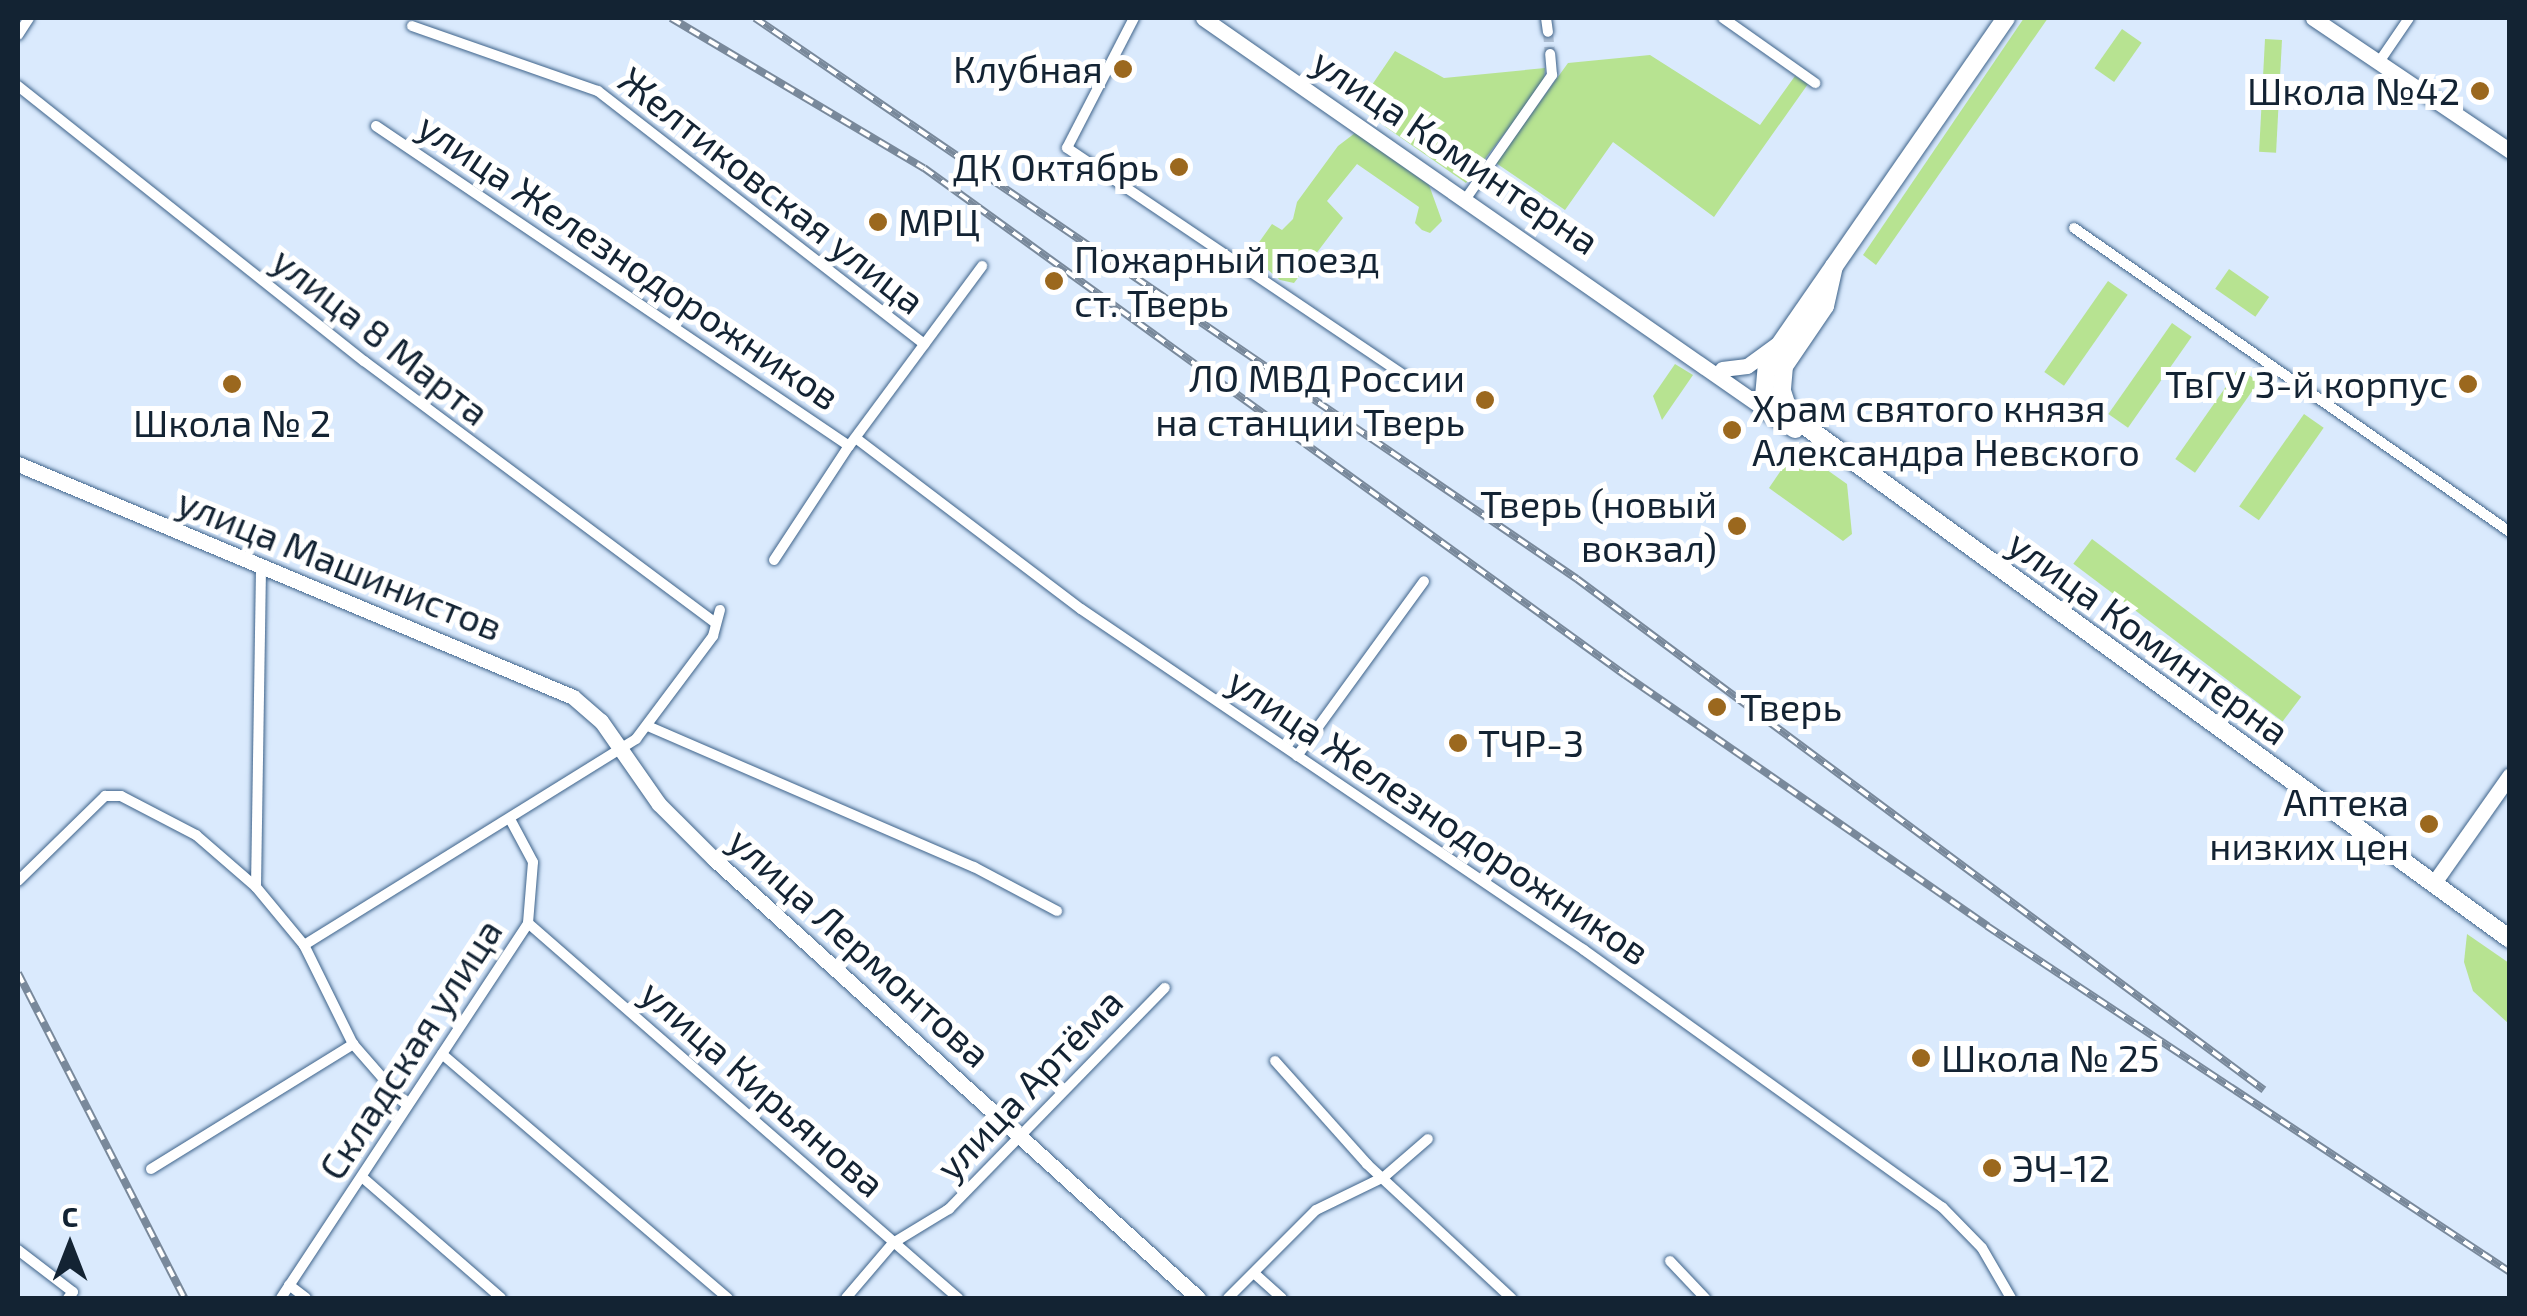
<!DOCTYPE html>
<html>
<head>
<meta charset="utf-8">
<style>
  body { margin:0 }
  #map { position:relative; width:2527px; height:1316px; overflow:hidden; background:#daeafd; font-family:"Exo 2",sans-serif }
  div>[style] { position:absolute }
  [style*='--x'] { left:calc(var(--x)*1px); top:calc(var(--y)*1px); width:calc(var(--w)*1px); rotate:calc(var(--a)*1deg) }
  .green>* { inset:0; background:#b7e391; transform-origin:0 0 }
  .street-tunnel>* { height:10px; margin-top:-5px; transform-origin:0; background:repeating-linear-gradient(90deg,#b2c2d5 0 10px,transparent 0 15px) }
  .roads { filter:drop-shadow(0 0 2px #3e638a) drop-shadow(0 0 2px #3e638a) }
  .street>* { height:10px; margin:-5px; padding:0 5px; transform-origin:5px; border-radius:5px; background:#fff }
  .secondary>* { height:15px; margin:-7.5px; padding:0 7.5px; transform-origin:7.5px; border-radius:7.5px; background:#fff }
  .primary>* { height:18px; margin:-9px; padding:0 9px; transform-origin:9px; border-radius:9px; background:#fff }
  .rail>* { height:8px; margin-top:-4px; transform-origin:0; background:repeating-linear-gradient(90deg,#fff 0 11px,#79899b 0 22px); box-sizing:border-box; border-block:2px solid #79899b }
  .dots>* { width:28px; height:28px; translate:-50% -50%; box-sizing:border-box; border:5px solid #fff; border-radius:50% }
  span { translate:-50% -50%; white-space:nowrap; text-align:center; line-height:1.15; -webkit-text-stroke:10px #fff; paint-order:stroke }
  .poi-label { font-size:38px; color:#132333 }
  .right { translate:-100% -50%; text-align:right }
  .left { translate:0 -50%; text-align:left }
  .street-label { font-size:38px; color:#132333 }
  .frame { position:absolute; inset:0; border:20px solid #132333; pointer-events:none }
  .north { position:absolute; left:20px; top:1196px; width:100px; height:100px; -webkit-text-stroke:8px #fff; paint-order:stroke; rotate:0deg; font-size:28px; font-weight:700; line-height:40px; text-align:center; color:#132333 }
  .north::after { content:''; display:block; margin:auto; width:35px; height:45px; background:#132333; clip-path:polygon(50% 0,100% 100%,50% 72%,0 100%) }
</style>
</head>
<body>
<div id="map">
  <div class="green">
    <i style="clip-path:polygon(2024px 18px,2048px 18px,1876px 265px,1863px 255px)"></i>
    <i style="left:2122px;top:29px;width:24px;height:48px;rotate:35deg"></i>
    <i style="left:2265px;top:39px;width:17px;height:113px;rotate:3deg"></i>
    <i style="clip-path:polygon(1395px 51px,1444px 78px,1545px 68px,1544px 83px,1466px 183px,1357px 107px)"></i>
    <i style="clip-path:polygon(1650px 55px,1760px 125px,1795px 76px,1808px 84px,1714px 217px,1613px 142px,1565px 210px,1496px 163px,1568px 63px)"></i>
    <i style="clip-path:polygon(1355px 133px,1429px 185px,1442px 221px,1430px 233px,1422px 230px,1415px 223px,1419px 207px,1357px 164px,1327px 201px,1343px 218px,1294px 283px,1280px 280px,1250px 255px,1272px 224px,1282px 230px,1293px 219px,1297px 202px,1338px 146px)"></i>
    <i style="left:2229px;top:269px;width:49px;height:24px;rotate:35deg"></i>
    <i style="left:2108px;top:281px;width:24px;height:111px;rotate:35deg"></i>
    <i style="left:2172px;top:323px;width:24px;height:111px;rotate:35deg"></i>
    <i style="clip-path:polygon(1675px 364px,1693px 375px,1662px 420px,1653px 396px)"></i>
    <i style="left:2239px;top:368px;width:24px;height:111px;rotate:35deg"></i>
    <i style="left:2304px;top:414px;width:24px;height:113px;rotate:35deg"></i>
    <i style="clip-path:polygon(1796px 448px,1847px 484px,1852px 534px,1843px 541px,1769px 488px)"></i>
    <i style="left:2092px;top:539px;width:262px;height:31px;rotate:37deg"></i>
    <i style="clip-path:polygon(2467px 934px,2509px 963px,2509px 1024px,2473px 991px,2464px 962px)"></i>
  </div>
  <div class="street-tunnel">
    <i style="--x:1548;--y:32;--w:22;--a:85"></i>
  </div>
  <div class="roads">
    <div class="street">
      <i style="--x:1134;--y:18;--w:146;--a:117.3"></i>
      <i style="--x:1067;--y:148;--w:429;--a:34"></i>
      <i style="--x:1546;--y:18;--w:14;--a:82"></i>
      <i style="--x:1723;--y:18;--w:113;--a:35.2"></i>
      <i style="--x:412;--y:26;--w:197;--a:19.3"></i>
      <i style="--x:598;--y:91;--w:413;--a:37.8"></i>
      <i style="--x:18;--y:35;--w:20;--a:-57"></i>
      <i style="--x:2379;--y:62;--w:53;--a:-55.7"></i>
      <i style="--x:18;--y:86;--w:442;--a:38.5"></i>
      <i style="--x:364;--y:361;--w:438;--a:36.7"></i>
      <i style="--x:376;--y:126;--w:571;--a:34.08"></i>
      <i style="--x:1467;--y:197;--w:149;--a:-55.1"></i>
      <i style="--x:1552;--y:75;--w:21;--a:-95"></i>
      <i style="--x:2074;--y:228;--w:532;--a:34.89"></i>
      <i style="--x:857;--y:439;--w:281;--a:37.2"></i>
      <i style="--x:1081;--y:609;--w:608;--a:34.13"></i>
      <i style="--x:1584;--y:950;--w:441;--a:35.7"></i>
      <i style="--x:1942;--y:1207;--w:57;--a:45.7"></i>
      <i style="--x:1982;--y:1248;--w:58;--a:59.9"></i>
      <i style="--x:774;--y:560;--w:136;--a:-56.7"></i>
      <i style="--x:849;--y:446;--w:224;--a:-53.5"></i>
      <i style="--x:650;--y:727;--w:353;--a:23.4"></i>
      <i style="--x:974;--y:867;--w:94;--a:27.9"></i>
      <i style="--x:1297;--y:756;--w:216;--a:-54"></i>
      <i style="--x:18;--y:881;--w:122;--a:-44.3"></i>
      <i style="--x:105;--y:796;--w:16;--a:0"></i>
      <i style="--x:121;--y:796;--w:85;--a:27.5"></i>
      <i style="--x:196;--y:835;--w:79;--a:40.9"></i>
      <i style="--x:256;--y:887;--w:75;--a:50.4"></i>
      <i style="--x:304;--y:945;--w:110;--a:63.7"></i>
      <i style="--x:353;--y:1044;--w:82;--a:48.9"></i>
      <i style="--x:256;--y:887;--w:320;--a:-89.1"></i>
      <i style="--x:528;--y:923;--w:571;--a:41.09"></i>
      <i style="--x:304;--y:945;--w:391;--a:-31.8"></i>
      <i style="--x:636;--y:739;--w:129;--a:-53.2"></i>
      <i style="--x:713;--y:636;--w:27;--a:-75"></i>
      <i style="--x:442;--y:1054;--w:376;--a:40.5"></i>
      <i style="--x:1275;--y:1061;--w:138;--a:48.2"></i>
      <i style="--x:1367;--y:1164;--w:197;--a:42.9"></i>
      <i style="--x:151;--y:1169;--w:238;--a:-31.7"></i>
      <i style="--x:362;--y:1177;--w:184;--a:41"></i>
      <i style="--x:18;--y:1250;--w:69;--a:37.4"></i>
      <i style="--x:73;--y:1292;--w:8;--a:130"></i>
      <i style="--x:1670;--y:1261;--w:51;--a:46.6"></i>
      <i style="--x:1255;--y:1274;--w:36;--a:42"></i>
      <i style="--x:289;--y:1285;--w:21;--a:37"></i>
      <i style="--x:281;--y:1298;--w:449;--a:-56.6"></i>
      <i style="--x:528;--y:923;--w:61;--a:-85.3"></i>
      <i style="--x:533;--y:862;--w:49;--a:-118.1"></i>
      <i style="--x:846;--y:1298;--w:72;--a:-49.5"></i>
      <i style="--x:893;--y:1243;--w:66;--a:-31.3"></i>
      <i style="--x:949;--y:1209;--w:309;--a:-45.7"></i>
      <i style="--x:1228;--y:1298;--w:124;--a:-45"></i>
      <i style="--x:1316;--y:1210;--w:76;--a:-25.9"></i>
      <i style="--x:1384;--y:1177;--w:58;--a:-40.8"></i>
    </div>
    <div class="secondary">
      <i style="--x:1203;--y:18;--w:682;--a:34.85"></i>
      <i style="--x:2313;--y:18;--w:238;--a:34"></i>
      <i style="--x:1722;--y:369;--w:25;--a:-7"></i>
      <i style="--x:1747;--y:366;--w:36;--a:-36"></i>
      <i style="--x:18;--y:464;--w:602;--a:22.77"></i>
      <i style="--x:573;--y:697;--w:37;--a:41"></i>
      <i style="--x:601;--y:721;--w:101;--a:55.1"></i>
      <i style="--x:659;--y:804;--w:76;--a:45"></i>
      <i style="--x:713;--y:858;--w:655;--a:42.21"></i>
      <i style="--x:2433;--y:884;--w:133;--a:-54.8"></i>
    </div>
    <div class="primary">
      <i style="--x:1834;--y:266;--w:41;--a:102.7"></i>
      <i style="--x:1825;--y:306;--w:73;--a:124.3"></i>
      <i style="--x:1784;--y:366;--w:25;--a:95"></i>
      <i style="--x:1782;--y:391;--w:25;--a:72"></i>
      <i style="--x:1790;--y:415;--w:890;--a:36.05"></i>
      <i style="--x:1795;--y:429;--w:38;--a:-147"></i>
      <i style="--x:1763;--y:408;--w:45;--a:-84.9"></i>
      <i style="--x:1767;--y:363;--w:420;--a:-55.3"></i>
    </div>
  </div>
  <div class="rail">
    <i style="--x:671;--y:18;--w:294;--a:30.7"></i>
    <i style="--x:924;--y:168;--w:865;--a:35.88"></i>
    <i style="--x:1625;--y:675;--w:441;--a:34.7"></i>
    <i style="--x:1987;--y:926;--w:627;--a:33.49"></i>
    <i style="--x:755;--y:18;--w:995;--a:34.31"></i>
    <i style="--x:1577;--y:579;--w:856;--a:36.64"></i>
    <i style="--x:18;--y:973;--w:365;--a:62.9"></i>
  </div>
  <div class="dots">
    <i style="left:1123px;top:69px;background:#9b681e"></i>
    <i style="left:2480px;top:91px;background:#9b681e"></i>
    <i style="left:1179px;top:167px;background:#9b681e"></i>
    <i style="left:878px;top:222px;background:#9b681e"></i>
    <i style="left:1054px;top:281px;background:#9b681e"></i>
    <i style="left:232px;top:384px;background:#9b681e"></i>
    <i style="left:2468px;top:384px;background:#9b681e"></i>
    <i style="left:1485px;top:400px;background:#9b681e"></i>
    <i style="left:1732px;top:430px;background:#9b681e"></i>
    <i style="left:1737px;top:526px;background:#9b681e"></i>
    <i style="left:1717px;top:707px;background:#9b681e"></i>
    <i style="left:1458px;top:743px;background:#9b681e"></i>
    <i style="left:2429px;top:824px;background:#9b681e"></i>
    <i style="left:1921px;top:1058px;background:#9b681e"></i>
    <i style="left:1992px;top:1168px;background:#9b681e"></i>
  </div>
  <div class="poi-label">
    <span class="right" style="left:1103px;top:69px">Клубная</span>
    <span class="right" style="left:2460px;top:91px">Школа №42</span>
    <span class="right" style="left:1159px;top:167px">ДК Октябрь</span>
    <span class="left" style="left:898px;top:222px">МРЦ</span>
    <span class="left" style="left:1074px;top:281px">Пожарный поезд<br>ст. Тверь</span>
    <span class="right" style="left:1465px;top:400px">ЛО МВД России<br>на станции Тверь</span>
    <span class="right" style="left:2448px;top:384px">ТвГУ 3-й корпус</span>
    <span class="left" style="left:1752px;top:430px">Храм святого князя<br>Александра Невского</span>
    <span style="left:232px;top:423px">Школа № 2</span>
    <span class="right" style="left:1717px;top:526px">Тверь (новый<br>вокзал)</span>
    <span class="left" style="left:1740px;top:707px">Тверь</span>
    <span class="left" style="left:1478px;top:743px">ТЧР-3</span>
    <span class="right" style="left:2409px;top:824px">Аптека<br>низких цен</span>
    <span class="left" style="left:1941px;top:1058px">Школа № 25</span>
    <span class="left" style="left:2012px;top:1168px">ЭЧ-12</span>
  </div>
  <div class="street-label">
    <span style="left:1456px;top:151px;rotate:34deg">улица Коминтерна</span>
    <span style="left:772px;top:190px;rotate:38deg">Желтиковская улица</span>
    <span style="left:629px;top:261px;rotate:34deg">улица Железнодорожников</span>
    <span style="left:381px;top:336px;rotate:38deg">улица 8 Марта</span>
    <span style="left:340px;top:564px;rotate:22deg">улица Машинистов</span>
    <span style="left:2149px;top:637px;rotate:36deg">улица Коминтерна</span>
    <span style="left:1439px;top:816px;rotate:34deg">улица Железнодорожников</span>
    <span style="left:860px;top:947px;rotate:42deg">улица Лермонтова</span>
    <span style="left:410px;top:1049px;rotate:-57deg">Складская улица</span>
    <span style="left:1029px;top:1084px;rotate:-46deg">улица Артёма</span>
    <span style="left:763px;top:1088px;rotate:41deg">улица Кирьянова</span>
  </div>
  <div class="frame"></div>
  <div class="north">С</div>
</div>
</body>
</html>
